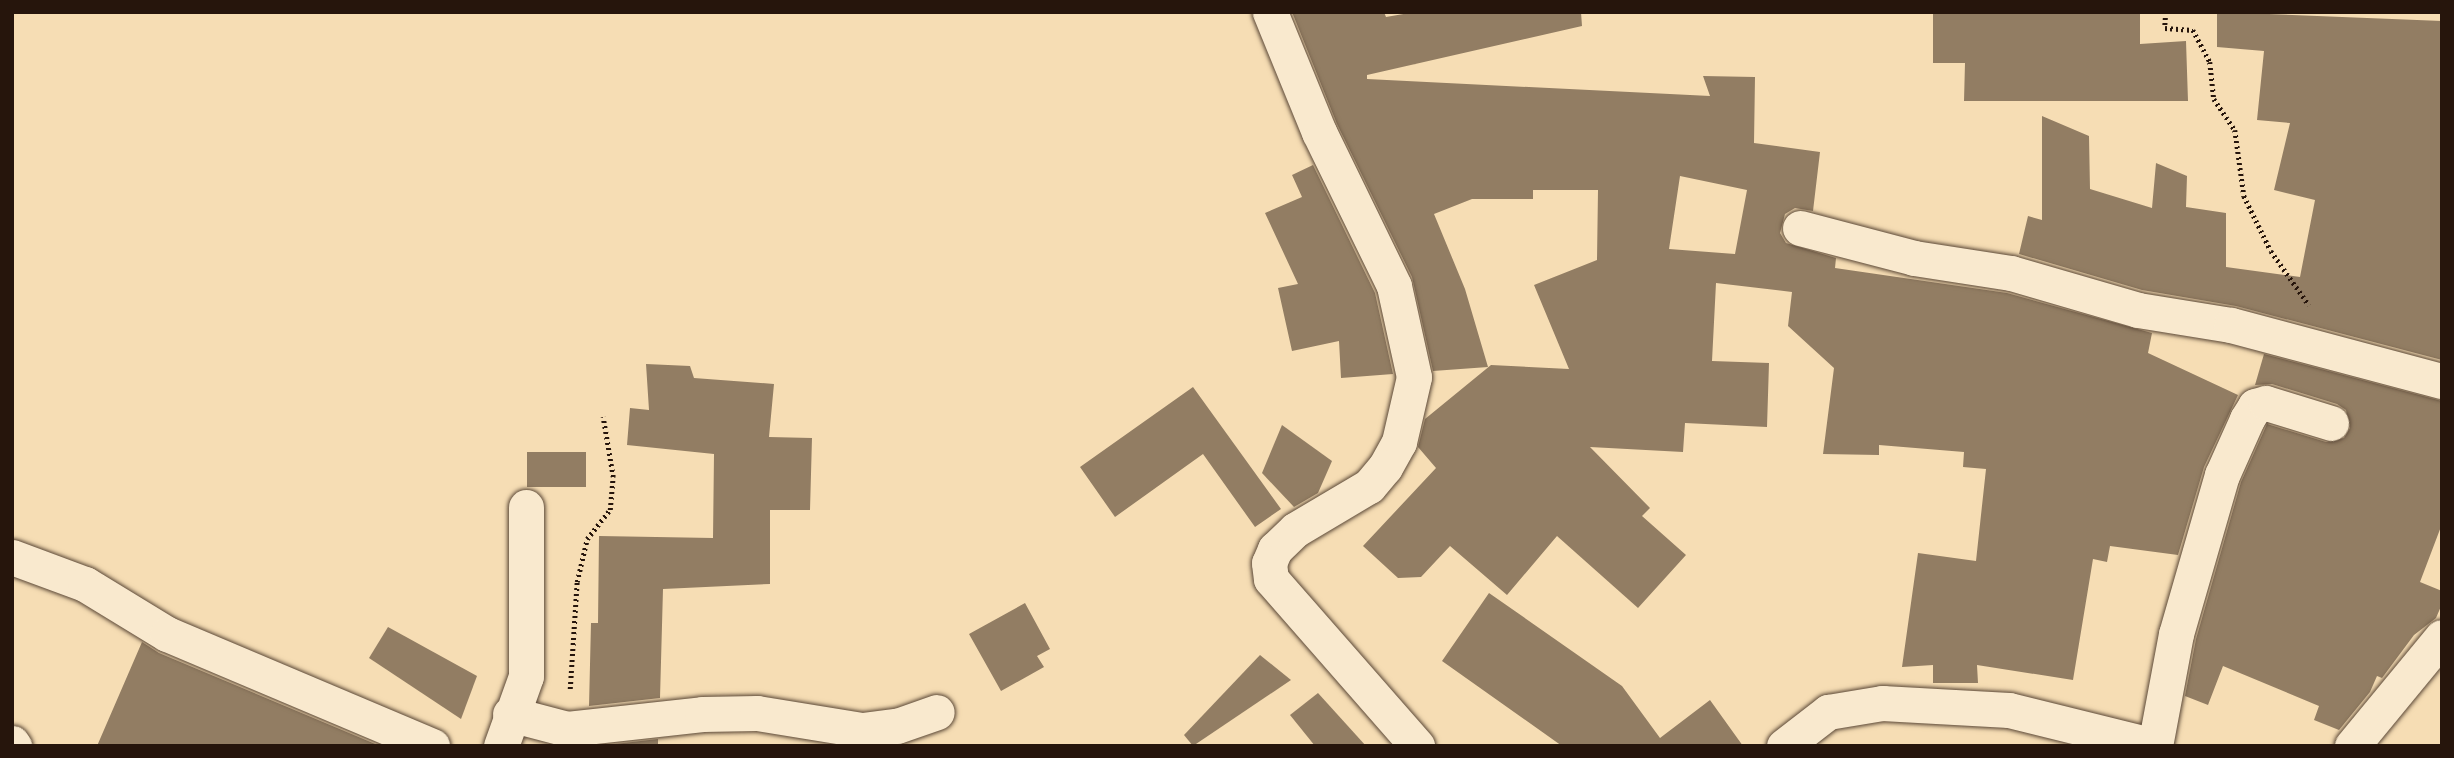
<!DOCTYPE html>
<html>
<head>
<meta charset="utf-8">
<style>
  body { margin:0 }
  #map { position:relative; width:2454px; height:758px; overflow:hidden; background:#f6ddb4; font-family:Vollkorn,serif }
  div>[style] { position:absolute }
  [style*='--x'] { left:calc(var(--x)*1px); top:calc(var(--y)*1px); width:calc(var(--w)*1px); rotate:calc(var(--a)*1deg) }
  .building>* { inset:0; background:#927d63; transform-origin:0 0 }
  .path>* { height:4.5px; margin-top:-2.25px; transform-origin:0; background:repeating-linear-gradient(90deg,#26150c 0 2px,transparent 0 5.5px) }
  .roads { filter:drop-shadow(0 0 2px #5a4736) drop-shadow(0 0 2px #5a4736) }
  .minor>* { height:35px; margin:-17.5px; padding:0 17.5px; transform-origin:17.5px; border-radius:17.5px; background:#f9e9ce }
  span { translate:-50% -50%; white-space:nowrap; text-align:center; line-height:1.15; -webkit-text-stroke:5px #f9e9ce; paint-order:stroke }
  .frame { position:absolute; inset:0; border:14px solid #26150c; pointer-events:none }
</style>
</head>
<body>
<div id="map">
  <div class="building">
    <i style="clip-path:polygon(evenodd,1292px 12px,1384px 12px,1386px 17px,1415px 12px,1581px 12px,1582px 26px,1367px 75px,1367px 79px,1710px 96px,1703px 76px,1755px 77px,1754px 143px,1820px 152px,1813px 211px,1795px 208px,1785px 214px,1780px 233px,1786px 243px,1836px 258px,1835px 268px,2007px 293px,2152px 333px,2148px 353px,2238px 395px,2204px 467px,2178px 555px,2110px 546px,2107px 562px,2093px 559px,2073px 680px,1977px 665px,1978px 683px,1933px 683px,1933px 665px,1902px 667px,1918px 553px,1976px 561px,1986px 469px,1963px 467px,1964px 452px,1879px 445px,1879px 455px,1823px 454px,1834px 368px,1788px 326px,1792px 292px,1716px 283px,1712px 361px,1769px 363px,1767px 427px,1685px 423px,1683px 452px,1590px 447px,1650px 508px,1642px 516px,1686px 555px,1638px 608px,1557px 536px,1507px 595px,1450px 546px,1421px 577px,1398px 578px,1363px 546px,1436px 468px,1418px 447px,1425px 419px,1491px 365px,1569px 369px,1534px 285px,1597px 260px,1598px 190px,1533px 190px,1533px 199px,1472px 199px,1434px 214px,1465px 289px,1488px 367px,1433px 371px,1412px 277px,1337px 124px,1292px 12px,1680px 176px,1747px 190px,1735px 254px,1669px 249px,1680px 176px)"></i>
    <i style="clip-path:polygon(1933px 12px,2140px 13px,2140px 44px,2186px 41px,2188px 101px,1964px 101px,1965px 63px,1933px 63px)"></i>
    <i style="clip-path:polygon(2217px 12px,2442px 21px,2442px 360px,2236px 306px,2142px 290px,2019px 254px,2028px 216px,2042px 220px,2042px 116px,2089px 136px,2090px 189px,2152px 208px,2156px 163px,2187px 176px,2186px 207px,2226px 213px,2226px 267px,2300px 277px,2315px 200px,2274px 190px,2290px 123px,2257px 120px,2264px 51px,2217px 47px)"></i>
    <i style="clip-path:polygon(1313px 165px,1375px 293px,1393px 374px,1341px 378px,1339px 341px,1292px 351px,1278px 288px,1298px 284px,1265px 213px,1302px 197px,1292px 175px)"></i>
    <i style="clip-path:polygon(2264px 354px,2442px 401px,2442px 524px,2420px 582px,2442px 591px,2442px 604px,2436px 618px,2414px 635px,2382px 678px,2377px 676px,2370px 692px,2339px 730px,2314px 720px,2319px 706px,2223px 666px,2208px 705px,2185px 696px,2196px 639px,2241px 482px,2267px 424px,2326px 442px,2344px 438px,2350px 428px,2346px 410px,2337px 404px,2272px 384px,2255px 385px)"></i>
    <i style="clip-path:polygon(646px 364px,690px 366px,694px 378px,774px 384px,769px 437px,812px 438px,810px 510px,770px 510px,770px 584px,663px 589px,660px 698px,589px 706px,591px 623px,598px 623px,599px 536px,713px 538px,714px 454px,627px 445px,630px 408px,649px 410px)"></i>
    <i style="clip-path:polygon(1193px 387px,1281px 509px,1255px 527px,1203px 454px,1115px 517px,1080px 467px)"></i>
    <i style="clip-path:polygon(1282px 425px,1332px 461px,1318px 493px,1294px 507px,1262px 473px)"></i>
    <i style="left:527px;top:452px;width:59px;height:35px"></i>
    <i style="clip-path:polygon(1489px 593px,1622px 686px,1660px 738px,1710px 700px,1743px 746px,1562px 746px,1442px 661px)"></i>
    <i style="clip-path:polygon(1025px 603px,1050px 649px,1037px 656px,1044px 667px,1001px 691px,969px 634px)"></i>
    <i style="clip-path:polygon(388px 627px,477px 676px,461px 719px,369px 658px)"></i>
    <i style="clip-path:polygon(142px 642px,159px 653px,380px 746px,97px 746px)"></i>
    <i style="clip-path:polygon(1260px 655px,1291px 680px,1193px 746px,1184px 735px)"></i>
    <i style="clip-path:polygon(1318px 693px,1366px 746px,1315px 746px,1290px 715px)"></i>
    <i style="clip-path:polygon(658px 739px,658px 746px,598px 746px)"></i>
  </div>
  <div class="path">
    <i style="--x:2166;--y:12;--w:16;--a:94"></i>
    <i style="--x:2165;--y:28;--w:28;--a:4"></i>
    <i style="--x:2193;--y:30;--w:36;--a:62"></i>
    <i style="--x:2210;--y:62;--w:37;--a:84"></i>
    <i style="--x:2214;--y:99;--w:37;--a:56"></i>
    <i style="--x:2235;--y:130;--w:67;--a:82.2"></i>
    <i style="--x:2244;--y:196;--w:61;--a:63.9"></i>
    <i style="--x:2271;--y:251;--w:66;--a:54.9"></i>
    <i style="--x:570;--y:689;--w:107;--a:-86.3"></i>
    <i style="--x:577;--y:582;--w:44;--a:-76.9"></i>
    <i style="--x:587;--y:539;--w:37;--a:-52"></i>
    <i style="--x:610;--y:510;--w:33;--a:-85"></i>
    <i style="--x:613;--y:477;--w:61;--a:-99.5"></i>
  </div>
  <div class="roads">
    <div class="minor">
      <i style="--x:1270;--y:12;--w:130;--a:67.8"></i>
      <i style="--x:1319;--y:132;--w:171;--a:64"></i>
      <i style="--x:1394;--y:286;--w:93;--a:77.6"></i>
      <i style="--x:1414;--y:377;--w:67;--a:103"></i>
      <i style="--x:1399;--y:442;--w:29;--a:119"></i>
      <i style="--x:1385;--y:467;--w:25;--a:130"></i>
      <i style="--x:1369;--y:486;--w:86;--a:149.3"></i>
      <i style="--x:1295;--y:530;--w:28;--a:136"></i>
      <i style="--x:1275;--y:549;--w:15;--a:113"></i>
      <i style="--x:1269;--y:563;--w:16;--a:83"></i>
      <i style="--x:1271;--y:579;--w:222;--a:48.8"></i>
      <i style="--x:1800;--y:228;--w:118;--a:14.7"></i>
      <i style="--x:1914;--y:258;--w:98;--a:8.8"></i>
      <i style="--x:2011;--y:273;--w:132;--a:16.2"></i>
      <i style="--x:2138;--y:310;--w:94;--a:9.2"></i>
      <i style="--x:2231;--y:325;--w:218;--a:14.9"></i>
      <i style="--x:12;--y:557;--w:78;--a:20.3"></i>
      <i style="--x:85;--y:584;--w:96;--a:31.4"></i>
      <i style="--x:167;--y:634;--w:288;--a:22.9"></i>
      <i style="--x:510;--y:714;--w:59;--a:14.7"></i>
      <i style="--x:567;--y:729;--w:136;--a:-6.3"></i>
      <i style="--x:702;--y:714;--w:55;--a:-1"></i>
      <i style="--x:757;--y:713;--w:106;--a:9.2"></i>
      <i style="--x:862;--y:730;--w:35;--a:-7"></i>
      <i style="--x:897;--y:726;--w:42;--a:-19.3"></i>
      <i style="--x:12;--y:743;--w:4;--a:56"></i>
      <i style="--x:501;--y:746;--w:74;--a:-70.3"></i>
      <i style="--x:526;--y:676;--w:169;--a:-90"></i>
      <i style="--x:1784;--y:746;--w:56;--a:-37.7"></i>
      <i style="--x:1828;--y:712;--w:55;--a:-9.5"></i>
      <i style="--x:1882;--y:703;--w:127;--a:3.2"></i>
      <i style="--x:2009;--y:710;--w:149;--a:13.9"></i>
      <i style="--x:2155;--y:746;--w:114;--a:-79.4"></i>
      <i style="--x:2176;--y:634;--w:166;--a:-73.9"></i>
      <i style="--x:2222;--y:475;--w:61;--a:-65.9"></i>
      <i style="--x:2247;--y:419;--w:15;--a:-58"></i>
      <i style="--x:2255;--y:406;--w:11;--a:-15"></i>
      <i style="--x:2266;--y:403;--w:68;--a:17.1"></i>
      <i style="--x:2352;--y:746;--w:141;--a:-50.5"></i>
    </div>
  </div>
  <div class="frame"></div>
</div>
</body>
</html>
